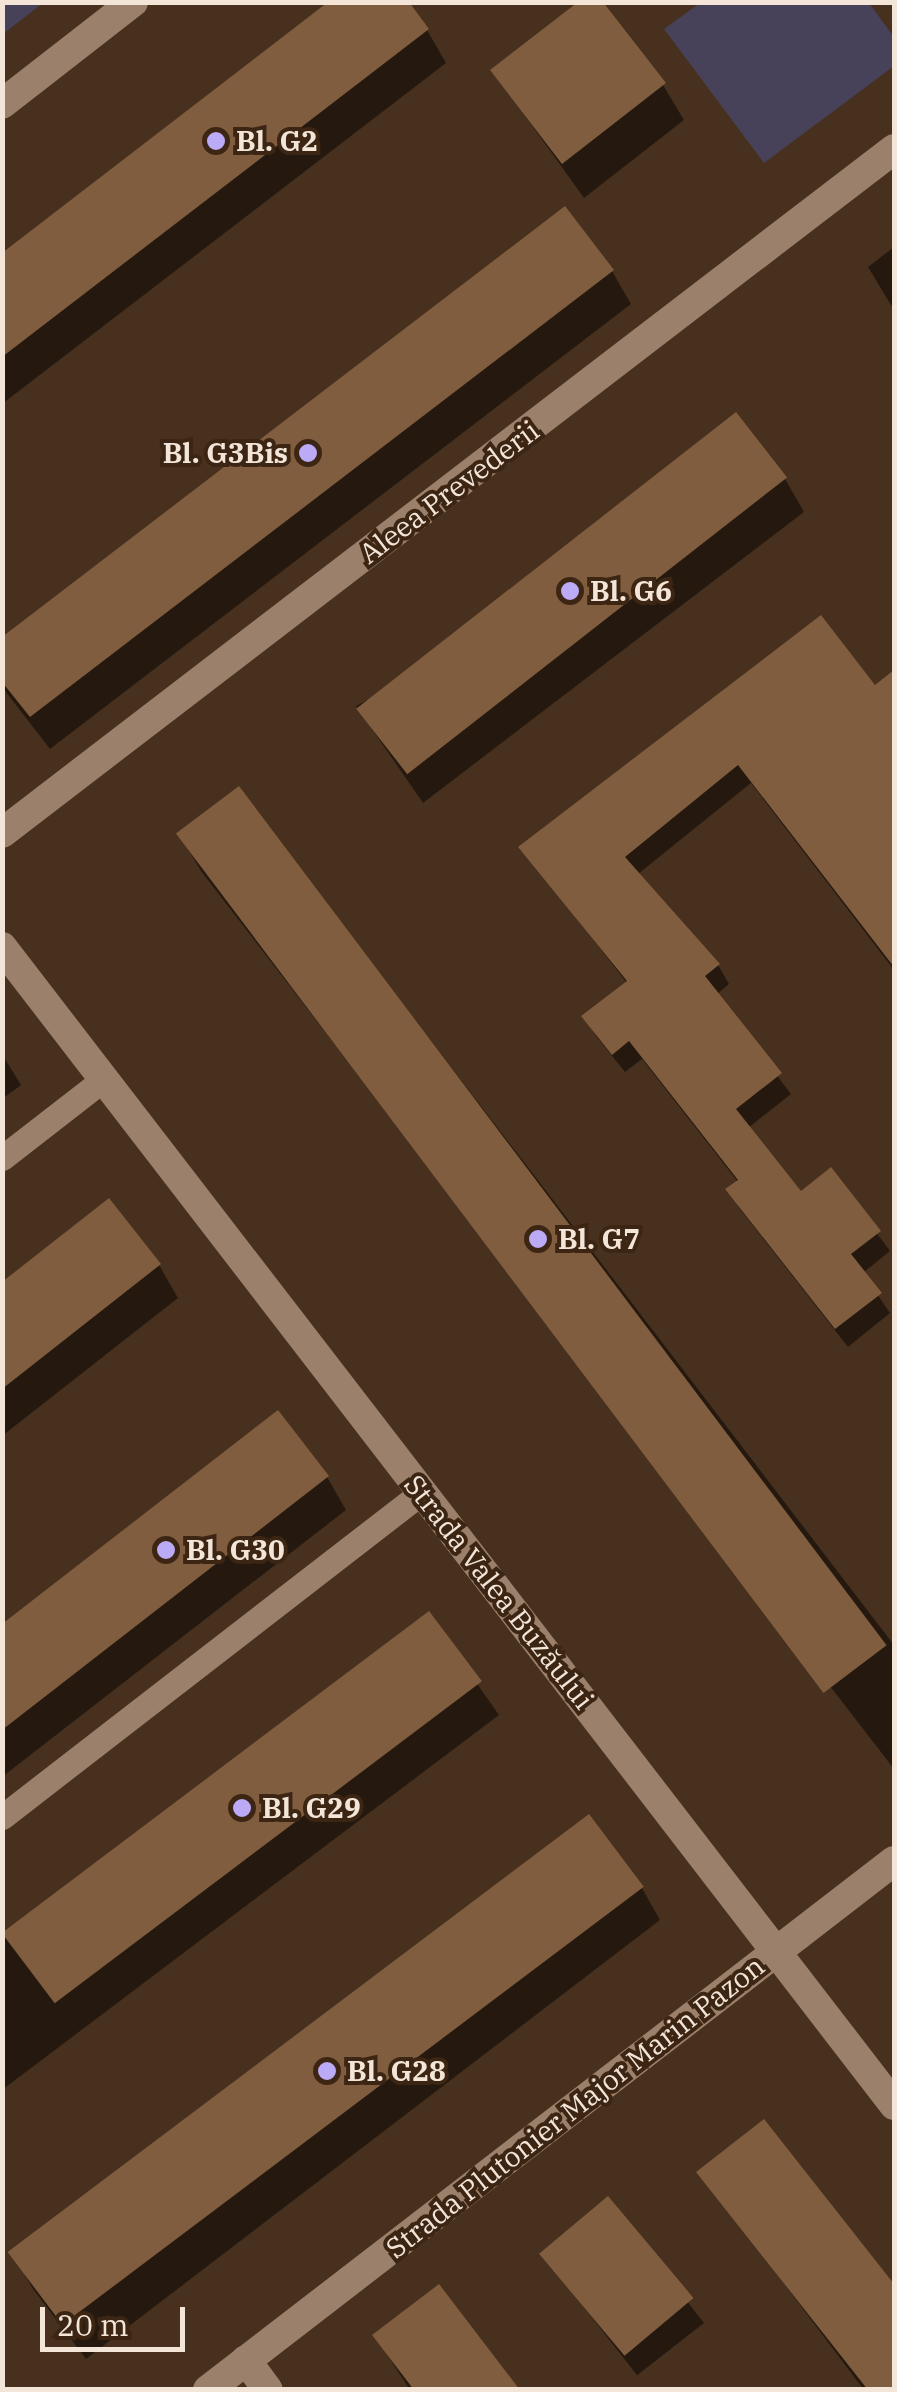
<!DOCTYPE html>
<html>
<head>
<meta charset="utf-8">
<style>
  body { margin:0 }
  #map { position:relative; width:897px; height:2392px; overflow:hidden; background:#47301d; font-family:"IBM Plex Serif",serif }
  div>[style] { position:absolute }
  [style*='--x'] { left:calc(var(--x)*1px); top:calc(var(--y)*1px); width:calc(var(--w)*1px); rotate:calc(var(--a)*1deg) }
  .green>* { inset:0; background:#474259 }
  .shadow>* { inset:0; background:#0007; transform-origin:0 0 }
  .building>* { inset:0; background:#815d3f; transform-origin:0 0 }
  .lane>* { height:25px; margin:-12.5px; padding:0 12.5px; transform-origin:12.5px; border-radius:12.5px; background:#9b806b }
  .street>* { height:30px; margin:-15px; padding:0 15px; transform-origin:15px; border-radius:15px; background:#9b806b }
  .dots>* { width:28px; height:28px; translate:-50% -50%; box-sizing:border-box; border:5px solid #3c2613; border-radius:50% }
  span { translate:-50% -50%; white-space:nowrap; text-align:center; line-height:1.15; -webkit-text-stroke:8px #3c2613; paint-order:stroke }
  .poi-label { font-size:28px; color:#f4e5d9; font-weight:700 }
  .left { translate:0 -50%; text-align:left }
  .right { translate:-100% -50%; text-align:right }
  .street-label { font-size:28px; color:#f4e5d9 }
  .frame { position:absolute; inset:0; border:5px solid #f4e5d9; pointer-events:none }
  .scale { position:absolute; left:40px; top:2307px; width:145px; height:45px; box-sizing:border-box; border:5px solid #f4e5d9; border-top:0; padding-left:12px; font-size:30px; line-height:35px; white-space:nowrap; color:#f4e5d9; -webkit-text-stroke:8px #3c2613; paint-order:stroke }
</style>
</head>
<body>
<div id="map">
  <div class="green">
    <i style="clip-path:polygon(3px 2px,43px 2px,43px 3px,3px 34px)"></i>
    <i style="clip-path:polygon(700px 3px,869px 3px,894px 37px,894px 66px,764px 163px,664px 29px)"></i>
  </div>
  <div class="shadow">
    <i style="clip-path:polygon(427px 30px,446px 63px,2px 404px,2px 256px)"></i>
    <i style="clip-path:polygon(493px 71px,663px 85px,684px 120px,584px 198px)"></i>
    <i style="clip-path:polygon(894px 247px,894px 310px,868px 267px)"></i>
    <i style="clip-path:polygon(612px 271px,631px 304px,50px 749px,2px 687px,2px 640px)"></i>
    <i style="clip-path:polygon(785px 479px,804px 512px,423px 803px,356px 706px)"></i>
    <i style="clip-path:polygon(894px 673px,894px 970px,751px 783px,638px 874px,718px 965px,729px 984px,716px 995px,791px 1094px,748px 1128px,801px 1194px,831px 1171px,890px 1251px,863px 1273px,890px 1313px,848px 1347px,740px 1209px,729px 1190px,738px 1182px,642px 1059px,625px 1072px,596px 1036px,585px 1017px,627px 983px,522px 848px,875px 688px)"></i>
    <i style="clip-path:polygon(238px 789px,894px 1645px,894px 1769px,201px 871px,182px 839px)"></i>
    <i style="clip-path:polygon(2px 1054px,21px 1085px,2px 1099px)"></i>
    <i style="clip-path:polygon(159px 1265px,178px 1298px,2px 1436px,2px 1285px)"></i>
    <i style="clip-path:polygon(327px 1477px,346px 1510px,2px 1777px,2px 1627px)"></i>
    <i style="clip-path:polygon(429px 1615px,499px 1715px,2px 2090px,2px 1937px)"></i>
    <i style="clip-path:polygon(642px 1888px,660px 1920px,86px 2359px,33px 2289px,14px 2256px)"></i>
    <i style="clip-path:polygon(763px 2122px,894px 2288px,894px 2390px,864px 2390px,700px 2172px)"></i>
    <i style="left:608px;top:2200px;width:156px;height:85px;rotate:52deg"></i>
    <i style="clip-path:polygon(375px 2336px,517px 2390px,410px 2390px)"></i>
  </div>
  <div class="building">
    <i style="clip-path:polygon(328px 2px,409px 2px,429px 29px,2px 357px,2px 253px)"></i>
    <i style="clip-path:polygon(578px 2px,603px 2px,666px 83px,562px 164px,490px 70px)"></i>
    <i style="clip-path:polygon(565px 206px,614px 270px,30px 717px,2px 682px,2px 637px)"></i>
    <i style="left:736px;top:412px;width:83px;height:482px;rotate:52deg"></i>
    <i style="clip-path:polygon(821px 615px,875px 685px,894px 670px,894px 967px,738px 765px,625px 857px,720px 964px,705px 976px,782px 1073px,736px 1109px,801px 1191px,831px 1167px,881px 1231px,851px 1254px,882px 1293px,835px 1329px,725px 1189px,738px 1180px,629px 1041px,612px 1055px,581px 1016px,627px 981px,518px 847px)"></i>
    <i style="left:239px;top:786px;width:1076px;height:79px;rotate:53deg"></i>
    <i style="clip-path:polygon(109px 1198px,161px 1264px,2px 1389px,2px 1282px)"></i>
    <i style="clip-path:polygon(278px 1410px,329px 1476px,2px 1730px,2px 1624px)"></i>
    <i style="left:429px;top:1611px;width:88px;height:535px;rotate:53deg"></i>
    <i style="left:589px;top:1814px;width:91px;height:728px;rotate:53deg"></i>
    <i style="clip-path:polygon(764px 2119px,894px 2284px,894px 2390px,868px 2390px,696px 2172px)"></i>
    <i style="left:608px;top:2196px;width:133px;height:90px;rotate:50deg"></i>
    <i style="clip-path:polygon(439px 2284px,520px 2390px,414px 2390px,372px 2335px)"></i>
  </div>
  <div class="lane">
    <i style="--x:2;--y:1158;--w:129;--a:-37.8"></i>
    <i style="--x:2;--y:1817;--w:531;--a:-37.73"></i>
  </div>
  <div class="street">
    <i style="--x:2;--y:104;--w:166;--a:-37.9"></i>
    <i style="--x:2;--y:833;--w:1124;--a:-37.48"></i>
    <i style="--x:2;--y:947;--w:1462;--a:52.39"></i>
    <i style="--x:246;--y:2360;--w:37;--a:54"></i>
    <i style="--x:208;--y:2390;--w:866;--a:-37.64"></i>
  </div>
  <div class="dots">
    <i style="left:216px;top:141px;background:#bbaaf6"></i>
    <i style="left:308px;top:453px;background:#bbaaf6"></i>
    <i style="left:570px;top:591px;background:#bbaaf6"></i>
    <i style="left:538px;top:1239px;background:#bbaaf6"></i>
    <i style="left:166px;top:1550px;background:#bbaaf6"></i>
    <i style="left:242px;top:1808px;background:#bbaaf6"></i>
    <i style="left:327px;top:2071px;background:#bbaaf6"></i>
  </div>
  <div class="poi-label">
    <span class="left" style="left:236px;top:141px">Bl. G2</span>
    <span class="right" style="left:288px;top:453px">Bl. G3Bis</span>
    <span class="left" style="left:590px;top:591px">Bl. G6</span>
    <span class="left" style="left:558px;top:1239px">Bl. G7</span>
    <span class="left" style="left:186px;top:1550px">Bl. G30</span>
    <span class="left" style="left:262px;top:1808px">Bl. G29</span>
    <span class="left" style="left:347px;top:2071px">Bl. G28</span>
  </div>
  <div class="street-label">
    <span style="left:449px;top:492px;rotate:-37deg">Aleea Prevederii</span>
    <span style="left:499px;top:1592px;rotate:52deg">Strada Valea Buzăului</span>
    <span style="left:575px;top:2107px;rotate:-38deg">Strada Plutonier Major Marin Pazon</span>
  </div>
  <div class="frame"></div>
  <div class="scale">20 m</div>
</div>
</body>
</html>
